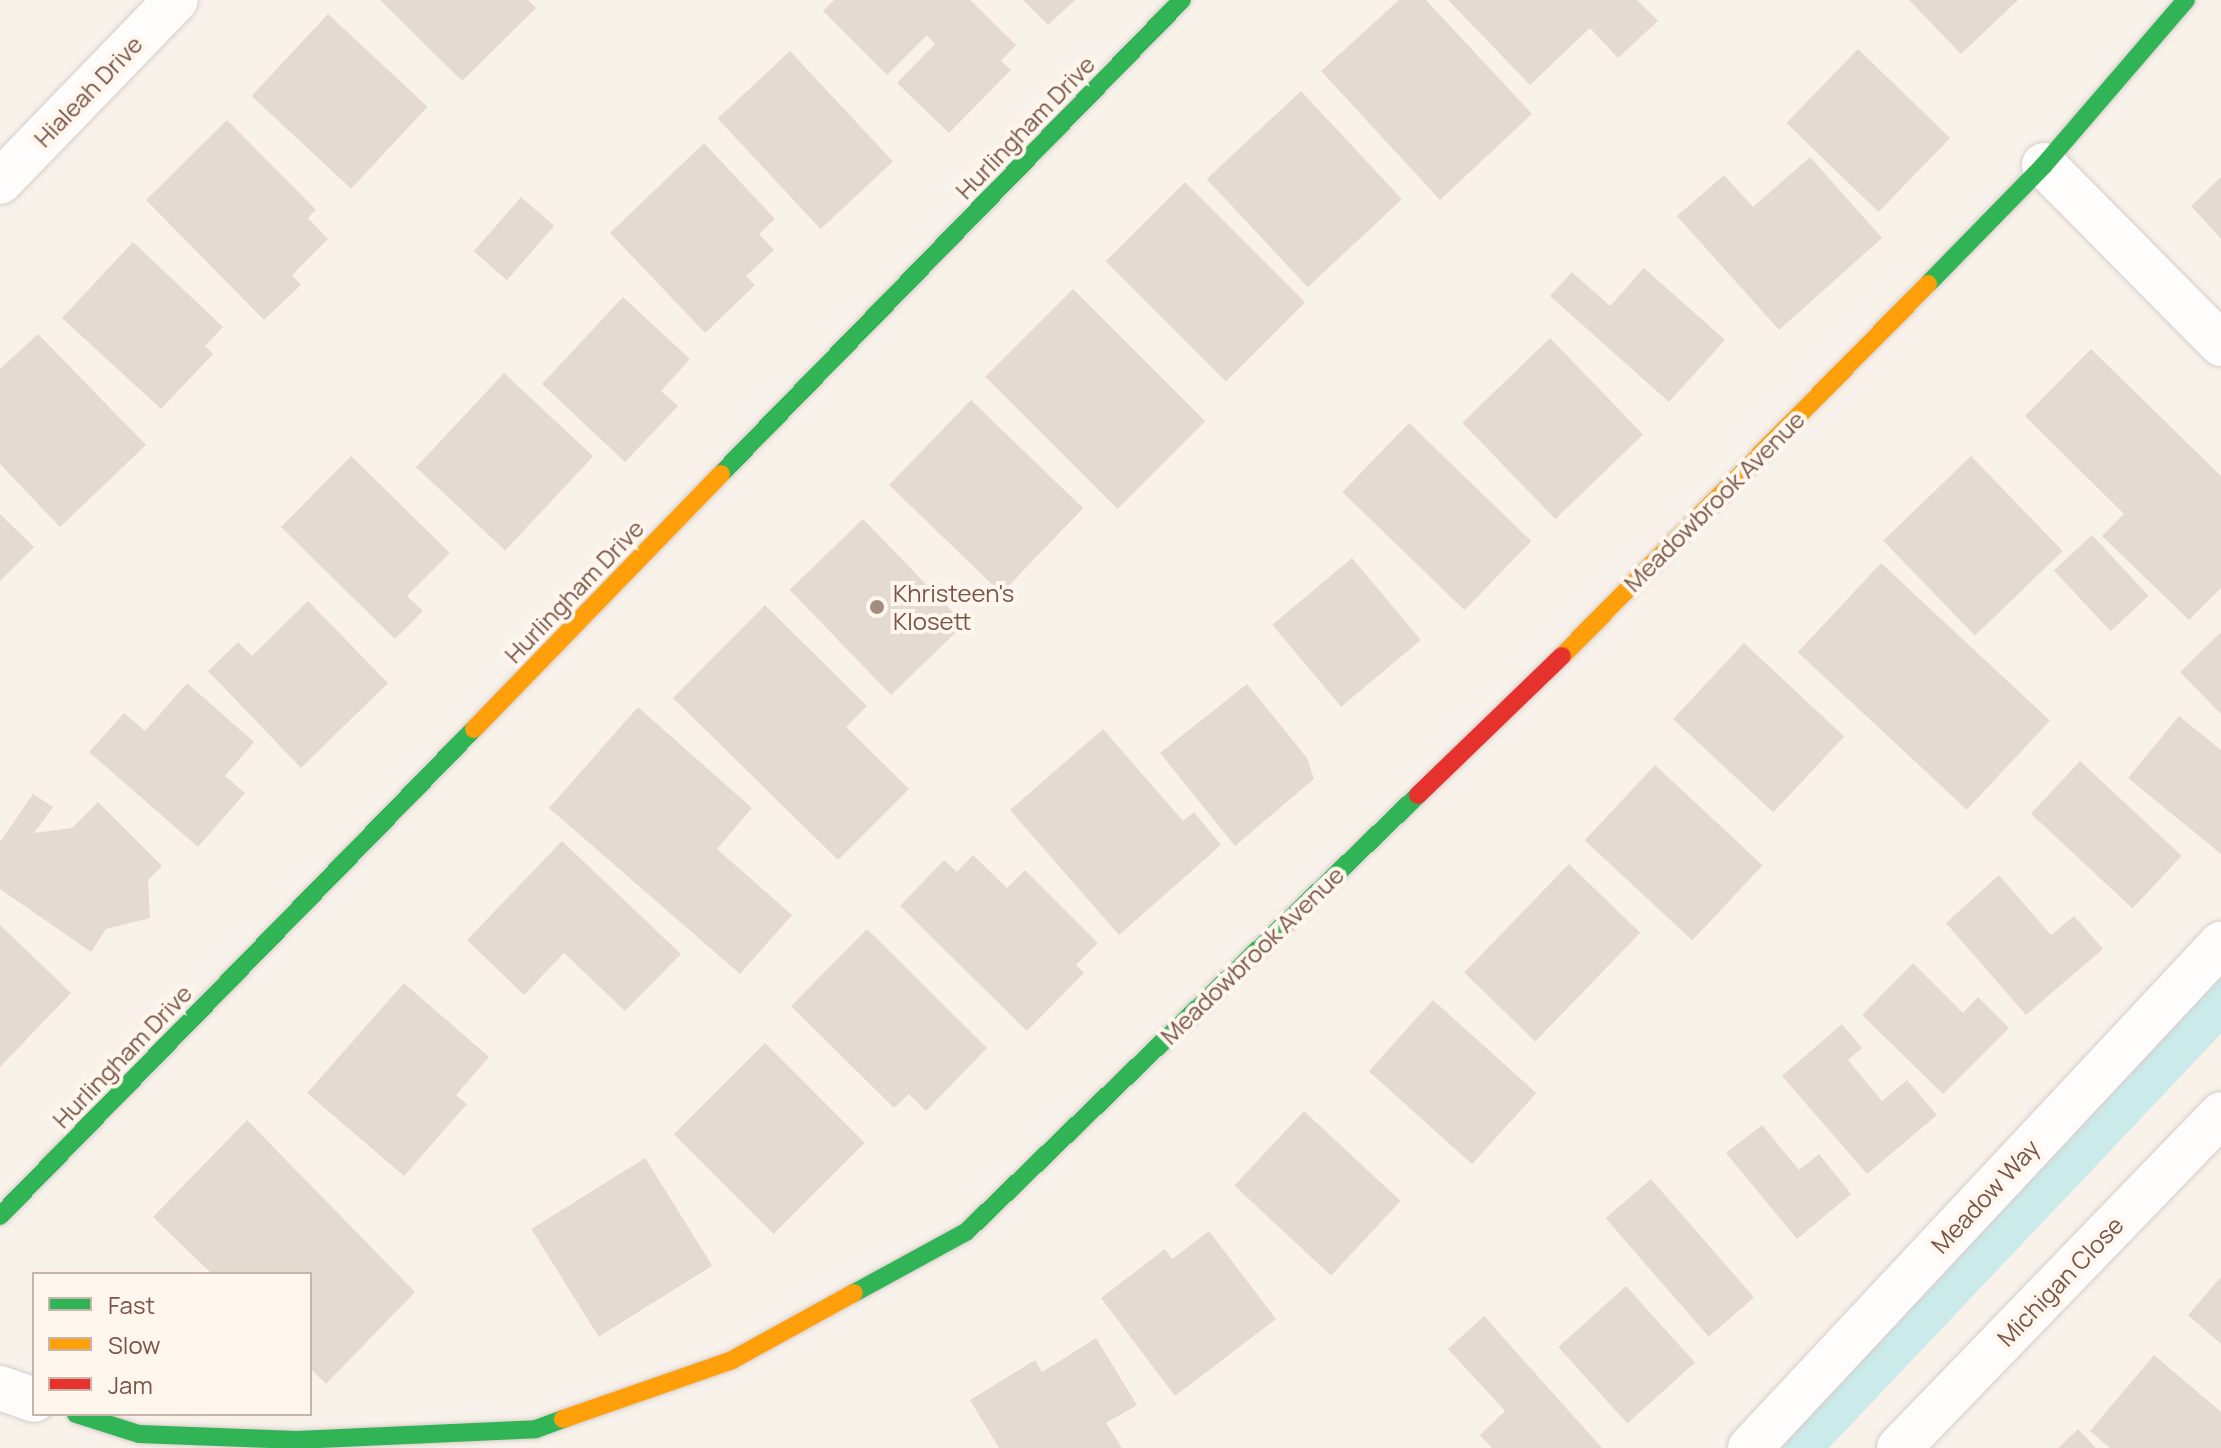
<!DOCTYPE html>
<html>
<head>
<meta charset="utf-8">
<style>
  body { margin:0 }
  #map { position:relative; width:2221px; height:1448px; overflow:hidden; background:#f8f2eb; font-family:Manrope,sans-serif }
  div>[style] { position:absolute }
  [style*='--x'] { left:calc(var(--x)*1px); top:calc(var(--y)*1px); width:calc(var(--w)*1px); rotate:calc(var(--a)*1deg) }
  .canal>* { height:52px; margin:-26px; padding:0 26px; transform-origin:26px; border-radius:26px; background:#cbeaea }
  .building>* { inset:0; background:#e5dad2; transform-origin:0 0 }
  .roads { filter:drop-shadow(0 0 2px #d7cdc8) drop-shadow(0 0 2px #d7cdc8) }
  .street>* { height:44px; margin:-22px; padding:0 22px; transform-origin:22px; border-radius:22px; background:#fefdfc }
  .fast>* { height:18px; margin:-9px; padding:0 9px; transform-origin:9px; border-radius:9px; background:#30b455 }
  .slow>* { height:18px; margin:-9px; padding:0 9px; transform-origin:9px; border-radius:9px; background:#ff9f0a }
  .jam>* { height:18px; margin:-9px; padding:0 9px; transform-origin:9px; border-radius:9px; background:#e5322d }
  .dots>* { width:22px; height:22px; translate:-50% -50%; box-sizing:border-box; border:4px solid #fff6ed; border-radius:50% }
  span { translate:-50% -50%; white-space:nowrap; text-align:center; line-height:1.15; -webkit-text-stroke:8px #fff6ed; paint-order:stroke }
  .street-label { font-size:24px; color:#795548 }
  .poi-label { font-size:24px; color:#795548 }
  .left { translate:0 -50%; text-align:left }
  .legend { position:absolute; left:32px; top:1272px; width:280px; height:144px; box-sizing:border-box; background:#fff6ed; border:2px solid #c9b6ab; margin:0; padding:10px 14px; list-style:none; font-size:24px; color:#795548 }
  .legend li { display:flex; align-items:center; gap:16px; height:40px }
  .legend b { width:40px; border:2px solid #c9b6ab }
</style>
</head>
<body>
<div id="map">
  <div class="canal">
    <i style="--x:1793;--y:1448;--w:622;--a:-46.56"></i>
  </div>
  <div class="building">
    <i style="clip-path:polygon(380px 0,528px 0,536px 8px,462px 81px)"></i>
    <i style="clip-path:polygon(834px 0,970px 0,1016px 45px,1001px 61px,1011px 70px,949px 133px,897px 83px,935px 44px,927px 35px,887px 75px,823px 11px)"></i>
    <i style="clip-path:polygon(1023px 0,1075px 0,1048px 25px)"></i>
    <i style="clip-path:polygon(1399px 0,1426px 0,1532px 114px,1440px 200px,1321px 71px)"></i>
    <i style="clip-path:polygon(1448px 0,1637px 0,1658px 21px,1618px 58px,1590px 28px,1530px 85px)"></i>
    <i style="clip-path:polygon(1909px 0,2018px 0,1961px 54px)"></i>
    <i style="left:328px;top:14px;width:136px;height:112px;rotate:43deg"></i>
    <i style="left:1858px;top:49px;width:128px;height:103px;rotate:44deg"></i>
    <i style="left:790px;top:51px;width:151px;height:99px;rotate:47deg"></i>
    <i style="left:1301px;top:91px;width:148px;height:129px;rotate:47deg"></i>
    <i style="clip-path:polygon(227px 120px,316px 210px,308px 218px,328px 239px,292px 275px,301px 285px,264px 320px,146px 200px)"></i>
    <i style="clip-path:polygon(704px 143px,775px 219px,759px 234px,774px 250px,746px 276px,755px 285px,705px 333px,610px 233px)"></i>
    <i style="clip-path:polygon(1810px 157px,1882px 238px,1779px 330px,1677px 216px,1724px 175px,1753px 207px)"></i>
    <i style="clip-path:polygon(2221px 177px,2221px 239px,2191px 206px)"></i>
    <i style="left:1185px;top:182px;width:170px;height:112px;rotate:45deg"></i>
    <i style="left:521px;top:197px;width:44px;height:72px;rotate:41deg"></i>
    <i style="clip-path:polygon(133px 242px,223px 327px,205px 346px,213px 354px,161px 409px,62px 318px)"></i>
    <i style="clip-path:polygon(1644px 268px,1725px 340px,1669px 402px,1550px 296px,1572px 272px,1610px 306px)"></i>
    <i style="left:1073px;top:289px;width:187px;height:124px;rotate:45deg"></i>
    <i style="clip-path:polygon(623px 297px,690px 359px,661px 391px,678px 406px,625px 462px,542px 384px)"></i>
    <i style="clip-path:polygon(38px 334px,146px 445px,60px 527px,0 464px,0 369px)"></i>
    <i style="left:1550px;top:338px;width:134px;height:122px;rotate:46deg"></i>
    <i style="clip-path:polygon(2091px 349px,2221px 476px,2221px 588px,2189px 620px,2102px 536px,2124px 514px,2025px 416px)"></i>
    <i style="left:504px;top:373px;width:122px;height:129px;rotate:43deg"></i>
    <i style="left:971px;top:400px;width:156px;height:118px;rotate:44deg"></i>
    <i style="left:1409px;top:423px;width:170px;height:96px;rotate:44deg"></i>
    <i style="clip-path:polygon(351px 456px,450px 553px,407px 596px,423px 611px,395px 639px,281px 527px)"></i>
    <i style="left:1971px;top:456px;width:132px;height:122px;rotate:46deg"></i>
    <i style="clip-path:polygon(0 514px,34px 547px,0 581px)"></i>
    <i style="left:863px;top:519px;width:146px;height:102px;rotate:46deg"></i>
    <i style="left:2092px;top:535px;width:83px;height:52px;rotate:47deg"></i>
    <i style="left:1352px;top:558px;width:107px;height:104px;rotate:50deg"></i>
    <i style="left:1881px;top:563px;width:231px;height:122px;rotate:43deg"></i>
    <i style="clip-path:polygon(308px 601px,388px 683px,301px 768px,208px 671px,238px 642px,252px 656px)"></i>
    <i style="clip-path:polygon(765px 605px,867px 706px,846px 727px,909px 789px,838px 860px,673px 698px)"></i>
    <i style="clip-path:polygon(2221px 632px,2221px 714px,2180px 672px)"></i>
    <i style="left:1744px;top:643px;width:137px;height:104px;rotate:43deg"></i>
    <i style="clip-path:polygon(187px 683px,254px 742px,225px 776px,245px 793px,198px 847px,89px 752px,124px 713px,145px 731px)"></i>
    <i style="clip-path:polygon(1247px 684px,1307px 758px,1314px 779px,1235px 846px,1160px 753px)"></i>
    <i style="clip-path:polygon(638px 707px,752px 808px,717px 849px,792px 915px,740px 974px,549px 808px)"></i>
    <i style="clip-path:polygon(2179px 716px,2221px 750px,2221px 854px,2128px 778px)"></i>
    <i style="clip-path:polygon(1103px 729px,1183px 821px,1194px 812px,1221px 845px,1119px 935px,1010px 810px)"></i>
    <i style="left:2080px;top:761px;width:139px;height:72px;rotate:43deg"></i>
    <i style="left:1655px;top:765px;width:147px;height:103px;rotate:43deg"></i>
    <i style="clip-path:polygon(33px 794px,53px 807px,34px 833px,72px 828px,98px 802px,162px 866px,148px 880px,150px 918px,106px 929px,91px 952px,0 889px,0 842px)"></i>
    <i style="clip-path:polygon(562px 841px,681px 954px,625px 1011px,564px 953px,524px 995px,467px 940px)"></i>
    <i style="clip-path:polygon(973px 855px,1007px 888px,1025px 870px,1098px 943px,1076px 965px,1084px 973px,1027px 1031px,900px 906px,944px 860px,957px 872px)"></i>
    <i style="left:1569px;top:864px;width:99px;height:151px;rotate:44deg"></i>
    <i style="clip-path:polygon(1999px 875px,2051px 935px,2074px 916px,2103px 949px,2026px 1015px,1946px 923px)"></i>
    <i style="clip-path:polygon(0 925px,71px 993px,0 1067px)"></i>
    <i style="clip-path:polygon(867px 929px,987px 1048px,926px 1111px,909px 1094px,894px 1108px,791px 1006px)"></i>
    <i style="clip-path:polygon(1913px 963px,1963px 1013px,1978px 997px,2009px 1028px,1943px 1094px,1862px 1015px)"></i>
    <i style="clip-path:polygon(404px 983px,489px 1057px,456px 1095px,467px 1104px,404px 1176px,307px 1093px)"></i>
    <i style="left:1433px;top:1000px;width:139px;height:96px;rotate:42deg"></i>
    <i style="clip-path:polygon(1842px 1024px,1862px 1048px,1848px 1060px,1882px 1101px,1907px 1080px,1937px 1115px,1867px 1174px,1782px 1076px)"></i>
    <i style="left:765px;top:1043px;width:141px;height:129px;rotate:45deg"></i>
    <i style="left:1304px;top:1111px;width:132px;height:102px;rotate:43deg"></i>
    <i style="clip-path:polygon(247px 1120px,415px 1292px,326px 1384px,310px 1368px,310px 1274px,212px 1274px,153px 1217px)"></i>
    <i style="clip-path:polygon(1762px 1125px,1799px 1170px,1819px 1154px,1851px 1194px,1797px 1239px,1726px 1153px)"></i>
    <i style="left:645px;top:1158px;width:127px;height:134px;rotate:58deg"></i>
    <i style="left:1651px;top:1179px;width:157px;height:60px;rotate:49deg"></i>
    <i style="clip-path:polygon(1209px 1231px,1276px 1319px,1175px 1396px,1101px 1298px,1165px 1249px,1172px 1259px)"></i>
    <i style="clip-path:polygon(2221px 1277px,2221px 1344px,2188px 1315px)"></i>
    <i style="left:1626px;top:1286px;width:103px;height:91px;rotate:48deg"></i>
    <i style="clip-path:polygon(1484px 1316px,1602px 1448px,1492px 1448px,1480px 1435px,1505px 1411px,1448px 1349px)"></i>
    <i style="clip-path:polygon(1096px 1338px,1137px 1405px,1106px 1423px,1122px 1448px,999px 1448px,970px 1400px,1035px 1360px,1042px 1372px)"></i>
    <i style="clip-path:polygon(2154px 1355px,2221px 1412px,2221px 1448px,2110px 1448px,2090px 1431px)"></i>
    <i style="clip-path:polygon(2078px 1429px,2096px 1448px,2058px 1448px)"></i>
  </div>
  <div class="roads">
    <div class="street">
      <i style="--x:2044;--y:165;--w:252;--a:45.3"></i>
      <i style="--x:0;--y:182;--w:253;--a:-46"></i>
      <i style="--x:0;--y:1388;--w:36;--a:19"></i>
      <i style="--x:1750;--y:1448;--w:690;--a:-46.94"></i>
      <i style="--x:1899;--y:1448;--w:464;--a:-46"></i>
    </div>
    <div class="fast">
      <i style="--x:1928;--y:284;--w:166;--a:-45.7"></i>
      <i style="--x:2044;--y:165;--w:218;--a:-49.3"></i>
      <i style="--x:721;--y:474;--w:661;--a:-45.8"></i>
      <i style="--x:0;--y:1216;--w:680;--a:-45.78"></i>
      <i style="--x:854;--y:1293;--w:128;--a:-28.6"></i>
      <i style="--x:966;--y:1232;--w:629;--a:-44.03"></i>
      <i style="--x:76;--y:1414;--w:66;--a:17.6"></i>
      <i style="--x:139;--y:1434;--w:158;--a:2.2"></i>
      <i style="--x:297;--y:1440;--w:239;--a:-2.6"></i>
      <i style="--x:536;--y:1429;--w:29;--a:-20"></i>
    </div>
    <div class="slow">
      <i style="--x:1562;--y:656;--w:522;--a:-45.47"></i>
      <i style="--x:474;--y:729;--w:355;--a:-45.9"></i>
      <i style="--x:563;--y:1419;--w:179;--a:-19.2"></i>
      <i style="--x:732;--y:1360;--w:139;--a:-28.8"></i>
    </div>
    <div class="jam">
      <i style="--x:1418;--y:795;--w:200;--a:-44"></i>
    </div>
  </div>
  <div class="dots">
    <i style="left:877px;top:607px;background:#a58c81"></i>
  </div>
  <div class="street-label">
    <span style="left:88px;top:91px;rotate:-46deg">Hialeah Drive</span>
    <span style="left:1025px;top:127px;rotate:-46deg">Hurlingham Drive</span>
    <span style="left:1714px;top:501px;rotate:-45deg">Meadowbrook Avenue</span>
    <span style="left:574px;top:591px;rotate:-46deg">Hurlingham Drive</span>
    <span style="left:1252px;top:955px;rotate:-44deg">Meadowbrook Avenue</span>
    <span style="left:122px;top:1056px;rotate:-46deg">Hurlingham Drive</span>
    <span style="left:1985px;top:1196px;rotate:-47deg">Meadow Way</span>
    <span style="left:2060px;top:1281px;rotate:-46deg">Michigan Close</span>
  </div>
  <div class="poi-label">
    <span class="left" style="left:893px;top:607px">Khristeen's<br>Klosett</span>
  </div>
  <ul class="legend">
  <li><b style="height:10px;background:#30b455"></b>Fast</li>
  <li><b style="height:10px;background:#ff9f0a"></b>Slow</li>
  <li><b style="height:10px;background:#e5322d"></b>Jam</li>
  </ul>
</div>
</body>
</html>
